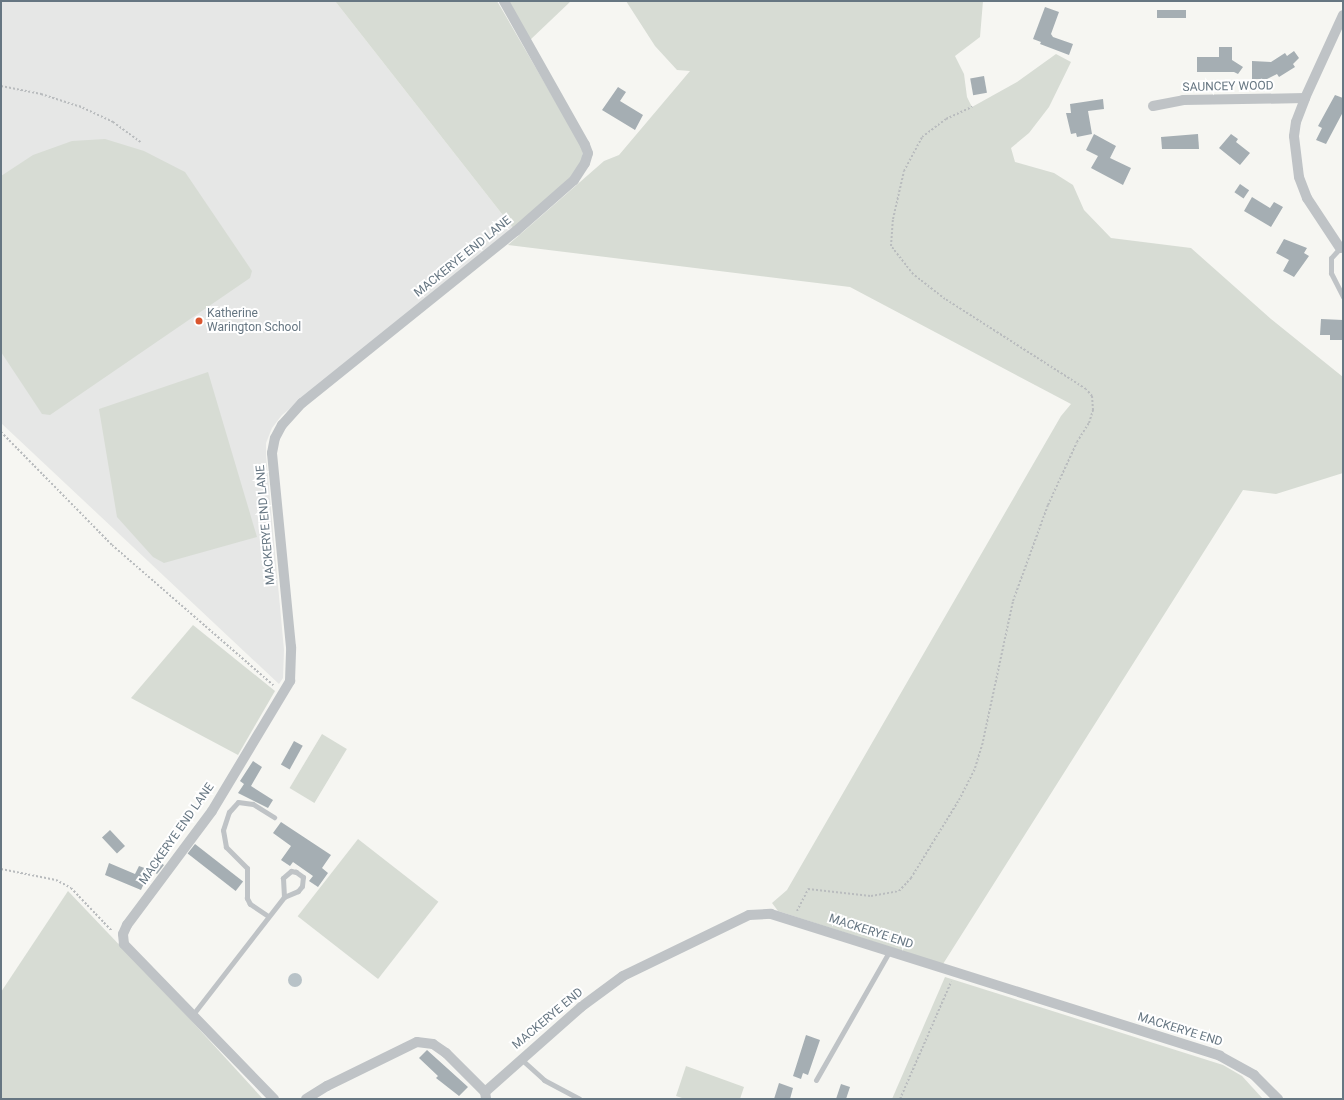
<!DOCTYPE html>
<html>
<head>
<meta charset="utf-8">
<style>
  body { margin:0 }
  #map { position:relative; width:1344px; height:1100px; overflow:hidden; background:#f6f6f2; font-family:Roboto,sans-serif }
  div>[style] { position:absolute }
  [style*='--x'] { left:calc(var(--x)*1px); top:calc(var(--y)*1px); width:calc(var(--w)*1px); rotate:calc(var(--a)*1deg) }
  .built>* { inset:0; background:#e6e7e6 }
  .green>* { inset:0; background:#d7dcd4; transform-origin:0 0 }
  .water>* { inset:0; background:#b8c2c7 }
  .round { border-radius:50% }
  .building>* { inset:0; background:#a5aeb3; transform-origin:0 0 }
  .path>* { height:2px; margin-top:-1px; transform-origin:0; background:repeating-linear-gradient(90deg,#b9bcbe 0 2px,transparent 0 4px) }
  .service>* { height:5px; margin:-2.5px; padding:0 2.5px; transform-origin:2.5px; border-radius:2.5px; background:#bfc3c6 }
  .minor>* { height:10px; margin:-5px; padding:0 5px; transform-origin:5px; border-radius:5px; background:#bfc3c6 }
  .dots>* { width:11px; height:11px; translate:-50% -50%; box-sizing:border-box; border:2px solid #fff; border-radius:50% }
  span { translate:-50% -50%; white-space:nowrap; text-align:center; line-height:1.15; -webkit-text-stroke:4px #fff; paint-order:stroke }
  .street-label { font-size:12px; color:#667682 }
  .poi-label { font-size:12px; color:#667682 }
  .left { translate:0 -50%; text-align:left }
  .frame { position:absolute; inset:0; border:2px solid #667682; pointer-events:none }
</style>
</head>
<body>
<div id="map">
  <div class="built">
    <i style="clip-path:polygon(1px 1px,335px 1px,513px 228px,282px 415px,272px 428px,266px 443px,266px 455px,284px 650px,283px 678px,279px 684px,1px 423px)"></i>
  </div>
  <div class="green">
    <i style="clip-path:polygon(335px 1px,497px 1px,583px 149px,582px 159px,577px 169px,565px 183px,513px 228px)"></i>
    <i style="clip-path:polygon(509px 1px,571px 1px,529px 41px)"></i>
    <i style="clip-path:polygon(626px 1px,983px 1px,980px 37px,955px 56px,964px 74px,967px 97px,972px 107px,1017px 82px,1056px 54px,1071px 62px,1049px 107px,1029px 133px,1011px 148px,1015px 162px,1054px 173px,1073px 185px,1084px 210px,1111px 238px,1191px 248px,1271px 319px,1343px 377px,1343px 473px,1276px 494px,1243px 490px,943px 964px,778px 911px,772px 903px,787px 890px,1061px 416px,1071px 404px,850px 287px,508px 245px,604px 161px,619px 155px,690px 71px,677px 70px,655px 46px)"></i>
    <i style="clip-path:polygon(105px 139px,144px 151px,185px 172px,252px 271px,250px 278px,50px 415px,42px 414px,1px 352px,1px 176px,33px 155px,72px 141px)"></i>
    <i style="clip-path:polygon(208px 372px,257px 537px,164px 563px,153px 557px,117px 517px,99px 409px)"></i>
    <i style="clip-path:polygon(193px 625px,275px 691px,238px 755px,131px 698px)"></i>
    <i style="left:322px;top:734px;width:29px;height:63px;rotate:31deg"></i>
    <i style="left:358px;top:839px;width:102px;height:98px;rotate:38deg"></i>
    <i style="clip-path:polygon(68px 891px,188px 1017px,263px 1099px,1px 1099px,1px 992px)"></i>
    <i style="clip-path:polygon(945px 977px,1223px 1065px,1242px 1076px,1263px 1099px,892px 1099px)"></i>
    <i style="clip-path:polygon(686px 1066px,744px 1087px,740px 1099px,685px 1099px,676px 1096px)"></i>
  </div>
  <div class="water">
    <i class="round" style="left:288px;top:973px;width:14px;height:14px"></i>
  </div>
  <div class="building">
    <i style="clip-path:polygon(1045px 7px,1059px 12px,1051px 34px,1053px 37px,1073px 44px,1069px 55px,1040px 44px,1041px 42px,1033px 39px)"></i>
    <i style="left:1157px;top:10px;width:29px;height:8px"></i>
    <i style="clip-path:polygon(1219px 47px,1232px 47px,1232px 60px,1243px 67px,1238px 74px,1234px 72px,1197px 72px,1197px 57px,1219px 57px)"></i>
    <i style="clip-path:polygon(1294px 51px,1299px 58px,1293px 64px,1295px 67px,1279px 77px,1277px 74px,1267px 79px,1252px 79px,1252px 61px,1271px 62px,1285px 53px,1287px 56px)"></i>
    <i style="left:984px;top:76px;width:17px;height:14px;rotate:80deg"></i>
    <i style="clip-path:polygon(618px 87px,626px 92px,620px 101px,643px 115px,635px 130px,602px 110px)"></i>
    <i style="clip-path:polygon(1335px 95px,1343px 98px,1343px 112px,1326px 144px,1316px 140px,1322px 128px,1318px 126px)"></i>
    <i style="clip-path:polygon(1103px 99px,1104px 109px,1088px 111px,1092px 134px,1077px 137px,1076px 133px,1071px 134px,1066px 113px,1071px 113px,1070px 104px)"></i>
    <i style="clip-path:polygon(1094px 134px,1116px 146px,1110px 158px,1131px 168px,1123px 185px,1091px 168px,1098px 156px,1086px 150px)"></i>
    <i style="clip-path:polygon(1198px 134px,1199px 149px,1162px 149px,1161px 137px)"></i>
    <i style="clip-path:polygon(1231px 134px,1238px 139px,1236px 142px,1250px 153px,1240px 165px,1219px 148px)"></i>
    <i style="left:1240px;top:184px;width:11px;height:10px;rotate:34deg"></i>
    <i style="clip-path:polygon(1252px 197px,1270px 208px,1274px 202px,1283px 207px,1271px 227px,1244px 211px)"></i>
    <i style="clip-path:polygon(1284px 239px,1307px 248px,1304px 253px,1309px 256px,1294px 277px,1283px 271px,1289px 260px,1276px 253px)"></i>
    <i style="clip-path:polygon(1321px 319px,1343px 320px,1343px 340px,1330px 340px,1330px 335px,1320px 335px)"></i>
    <i style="left:294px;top:741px;width:10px;height:27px;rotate:29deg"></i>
    <i style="clip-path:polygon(253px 761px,262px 767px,251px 786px,273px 800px,268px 808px,238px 793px,244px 784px,240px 781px)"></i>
    <i style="clip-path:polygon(281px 822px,331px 855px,322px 868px,328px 873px,318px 887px,309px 881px,313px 876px,293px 862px,290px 866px,281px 860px,291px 846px,273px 833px)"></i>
    <i style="left:110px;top:830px;width:22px;height:11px;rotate:47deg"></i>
    <i style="left:195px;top:844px;width:61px;height:12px;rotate:38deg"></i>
    <i style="clip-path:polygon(156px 860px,164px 865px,157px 874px,150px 870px)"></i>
    <i style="clip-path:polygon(109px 863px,135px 874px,139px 866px,150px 870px,141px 890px,105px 875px)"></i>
    <i style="clip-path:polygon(806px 1035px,820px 1040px,808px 1075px,803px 1073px,801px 1079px,793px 1076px)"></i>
    <i style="clip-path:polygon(427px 1050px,468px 1087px,459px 1096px,436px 1078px,438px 1076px,419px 1058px)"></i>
    <i style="clip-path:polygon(779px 1083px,793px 1088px,790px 1099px,774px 1099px)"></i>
    <i style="clip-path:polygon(841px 1084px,850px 1087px,846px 1099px,836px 1099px)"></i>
  </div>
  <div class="path">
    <i style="--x:1;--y:86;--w:41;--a:11.3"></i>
    <i style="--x:41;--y:94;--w:40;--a:18"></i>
    <i style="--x:79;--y:106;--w:38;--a:25"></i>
    <i style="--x:113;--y:122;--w:34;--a:36"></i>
    <i style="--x:1;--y:432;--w:158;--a:45.5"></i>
    <i style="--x:112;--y:545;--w:215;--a:41"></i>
    <i style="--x:1;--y:869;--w:56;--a:11.3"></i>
    <i style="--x:56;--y:880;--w:17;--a:28"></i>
    <i style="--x:71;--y:888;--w:59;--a:46.4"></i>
    <i style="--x:797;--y:911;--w:25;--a:-63"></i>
    <i style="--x:808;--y:889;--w:63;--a:6.3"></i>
    <i style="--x:871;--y:896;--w:28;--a:-10"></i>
    <i style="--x:899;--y:891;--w:18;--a:-47"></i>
    <i style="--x:911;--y:878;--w:92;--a:-58.4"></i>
    <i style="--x:959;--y:800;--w:36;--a:-63"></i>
    <i style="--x:975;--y:768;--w:28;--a:-73"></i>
    <i style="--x:983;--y:741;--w:143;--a:-77.9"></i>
    <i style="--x:1013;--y:601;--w:102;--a:-70"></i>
    <i style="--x:1048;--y:505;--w:69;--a:-65.3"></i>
    <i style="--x:1077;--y:442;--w:22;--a:-58"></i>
    <i style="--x:1089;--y:423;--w:14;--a:-73"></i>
    <i style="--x:1093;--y:410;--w:14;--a:-94"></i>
    <i style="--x:1092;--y:396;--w:9;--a:-131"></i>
    <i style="--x:1086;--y:389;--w:167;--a:-147.4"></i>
    <i style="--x:945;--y:299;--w:41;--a:-142"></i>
    <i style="--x:913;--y:274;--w:36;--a:-128"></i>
    <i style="--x:891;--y:246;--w:27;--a:-86"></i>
    <i style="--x:893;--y:219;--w:49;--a:-77.1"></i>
    <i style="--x:904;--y:171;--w:38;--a:-62"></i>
    <i style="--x:922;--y:137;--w:30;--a:-37"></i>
    <i style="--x:946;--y:119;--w:29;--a:-25"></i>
    <i style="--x:900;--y:1099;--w:128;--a:-66.4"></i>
  </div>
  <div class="service">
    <i style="--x:1340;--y:248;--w:13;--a:132"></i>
    <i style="--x:1331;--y:258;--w:15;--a:90"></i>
    <i style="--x:1331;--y:273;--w:27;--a:63"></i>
    <i style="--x:268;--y:916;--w:22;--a:-146"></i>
    <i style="--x:250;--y:904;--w:7;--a:-117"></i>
    <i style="--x:247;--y:898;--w:30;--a:-90"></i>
    <i style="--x:247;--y:868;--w:30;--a:-135"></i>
    <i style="--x:226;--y:847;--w:17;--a:-100"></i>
    <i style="--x:223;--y:830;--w:19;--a:-72"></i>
    <i style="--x:229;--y:812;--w:13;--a:-48"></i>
    <i style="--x:238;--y:802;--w:15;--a:8"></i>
    <i style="--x:253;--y:804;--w:25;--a:32"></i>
    <i style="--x:194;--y:1013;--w:147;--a:-52.2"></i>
    <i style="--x:284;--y:897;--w:15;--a:-23"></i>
    <i style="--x:298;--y:891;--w:6;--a:-51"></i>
    <i style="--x:302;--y:886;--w:9;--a:-84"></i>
    <i style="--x:303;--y:877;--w:9;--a:-144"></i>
    <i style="--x:296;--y:872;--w:5;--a:-169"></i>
    <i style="--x:291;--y:871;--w:11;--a:139"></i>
    <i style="--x:283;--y:878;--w:19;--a:87"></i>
    <i style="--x:521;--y:1059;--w:31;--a:42"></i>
    <i style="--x:544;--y:1080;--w:40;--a:28"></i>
    <i style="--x:816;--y:1080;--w:147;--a:-60.3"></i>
  </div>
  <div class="minor">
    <i style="--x:1153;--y:106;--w:31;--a:-11"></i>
    <i style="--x:1183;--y:100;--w:122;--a:-0.9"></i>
    <i style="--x:1340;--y:248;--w:60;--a:-123.4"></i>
    <i style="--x:1307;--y:198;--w:22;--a:-111"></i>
    <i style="--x:1299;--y:177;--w:41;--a:-97"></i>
    <i style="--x:1294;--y:136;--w:14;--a:-82"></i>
    <i style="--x:1296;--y:122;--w:26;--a:-69"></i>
    <i style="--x:1305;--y:98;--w:91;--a:-65.4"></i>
    <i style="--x:485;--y:1092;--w:128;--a:-41.5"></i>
    <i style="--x:581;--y:1007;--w:52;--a:-36.4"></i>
    <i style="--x:623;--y:976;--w:140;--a:-25.8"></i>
    <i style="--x:749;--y:915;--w:22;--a:-3"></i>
    <i style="--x:771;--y:914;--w:471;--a:17.5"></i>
    <i style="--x:1220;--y:1056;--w:39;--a:29"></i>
    <i style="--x:1254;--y:1075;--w:34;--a:45"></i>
    <i style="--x:274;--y:1099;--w:216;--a:-134.1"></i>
    <i style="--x:124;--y:944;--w:10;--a:-96"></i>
    <i style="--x:123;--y:934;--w:10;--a:-66"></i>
    <i style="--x:127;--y:925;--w:142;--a:-53.3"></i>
    <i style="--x:212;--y:811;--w:152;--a:-59"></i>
    <i style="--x:290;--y:681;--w:34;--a:-88"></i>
    <i style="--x:291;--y:647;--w:195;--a:-95.6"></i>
    <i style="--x:272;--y:453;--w:15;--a:-79"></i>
    <i style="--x:275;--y:438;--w:15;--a:-62"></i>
    <i style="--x:282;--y:425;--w:30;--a:-48"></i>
    <i style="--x:302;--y:403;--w:275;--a:-38.8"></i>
    <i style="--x:516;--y:231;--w:77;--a:-41.3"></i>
    <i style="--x:574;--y:180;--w:20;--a:-57"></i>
    <i style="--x:585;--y:163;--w:10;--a:-73"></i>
    <i style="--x:588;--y:153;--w:9;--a:-111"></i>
    <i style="--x:585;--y:145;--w:165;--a:-119.4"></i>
    <i style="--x:306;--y:1099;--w:25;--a:-32"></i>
    <i style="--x:327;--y:1086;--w:100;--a:-26.1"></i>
    <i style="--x:417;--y:1042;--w:16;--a:7"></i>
    <i style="--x:433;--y:1044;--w:16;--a:35"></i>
    <i style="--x:446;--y:1053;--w:55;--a:45"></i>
    <i style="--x:485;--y:1092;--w:6;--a:81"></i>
  </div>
  <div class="dots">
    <i style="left:199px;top:321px;background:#da552e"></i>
  </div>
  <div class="street-label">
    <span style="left:1228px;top:87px;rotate:-1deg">SAUNCEY WOOD</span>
    <span style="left:463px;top:257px;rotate:-39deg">MACKERYE END LANE</span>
    <span style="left:266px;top:525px;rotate:-95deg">MACKERYE END LANE</span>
    <span style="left:177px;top:834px;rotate:-55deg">MACKERYE END LANE</span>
    <span style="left:871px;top:932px;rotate:18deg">MACKERYE END</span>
    <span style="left:548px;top:1019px;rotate:-40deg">MACKERYE END</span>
    <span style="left:1180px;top:1030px;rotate:17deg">MACKERYE END</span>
  </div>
  <div class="poi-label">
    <span class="left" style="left:207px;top:321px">Katherine<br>Warington School</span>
  </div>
  <div class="frame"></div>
</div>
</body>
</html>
